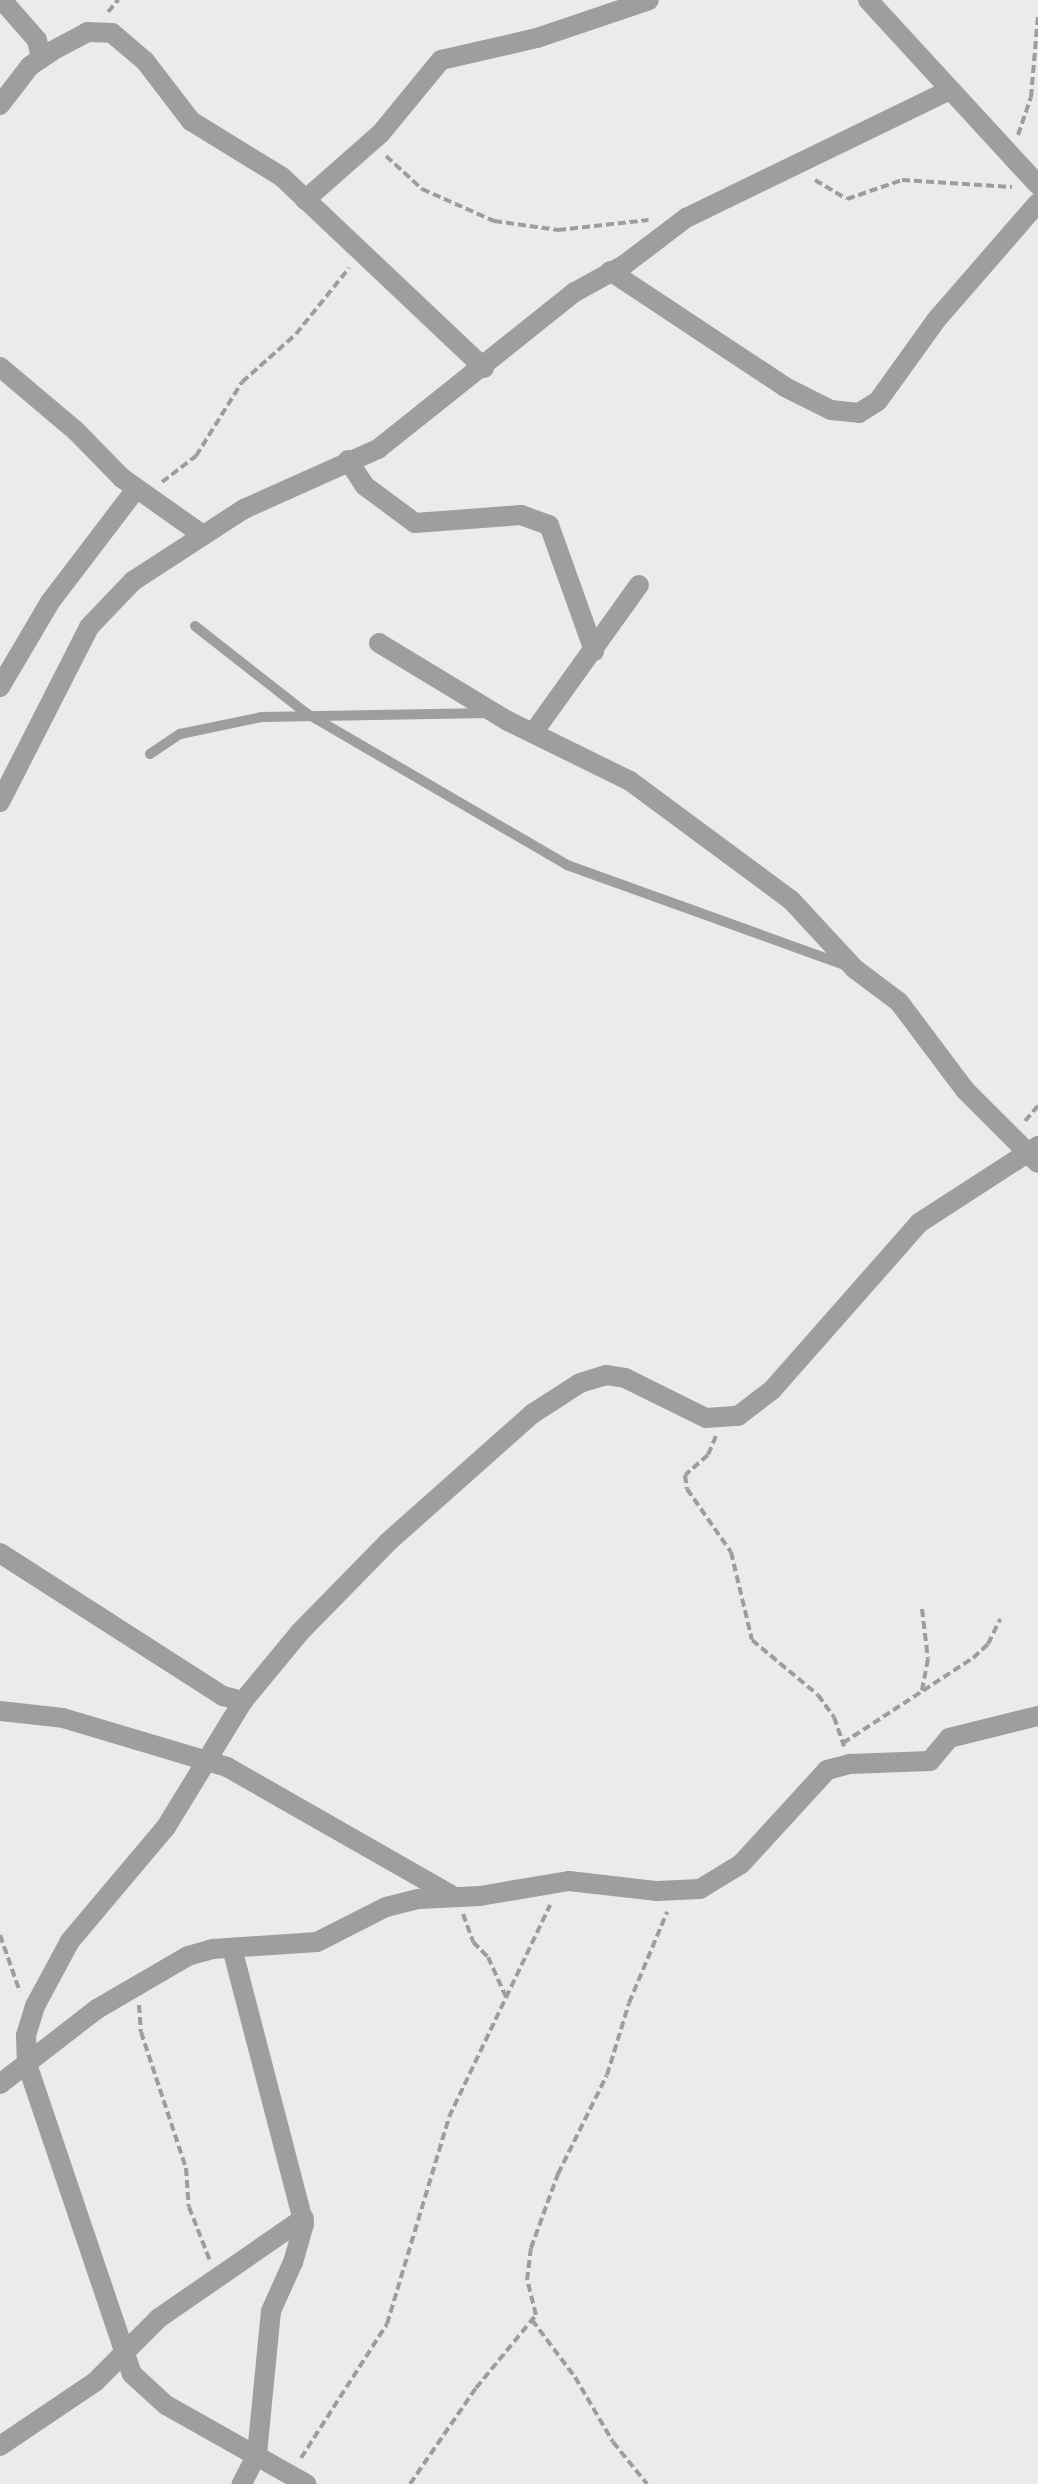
<!DOCTYPE html>
<html>
<head>
<meta charset="utf-8">
<style>
  body { margin:0 }
  #map { position:relative; width:1038px; height:2484px; overflow:hidden; background:#eaebec; font-family:"Open Sans",sans-serif }
  div>[style] { position:absolute }
  [style*='--x'] { left:calc(var(--x)*1px); top:calc(var(--y)*1px); width:calc(var(--w)*1px); rotate:calc(var(--a)*1deg) }
  .path>* { height:4px; margin-top:-2px; transform-origin:0; background:repeating-linear-gradient(90deg,#9c9d9e 0 8px,transparent 0 12px) }
  .lane>* { height:10px; margin:-5px; padding:0 5px; transform-origin:5px; border-radius:5px; background:#9e9e9e }
  .street>* { height:20px; margin:-10px; padding:0 10px; transform-origin:10px; border-radius:10px; background:#9e9e9e }
  span { translate:-50% -50%; white-space:nowrap; text-align:center; line-height:1.15; -webkit-text-stroke:6px #f8f8fa; paint-order:stroke }
</style>
</head>
<body>
<div id="map">
  <div class="path">
    <i style="--x:108;--y:12;--w:16;--a:-50"></i>
    <i style="--x:1018;--y:135;--w:40;--a:-71.1"></i>
    <i style="--x:1031;--y:97;--w:81;--a:-85.1"></i>
    <i style="--x:386;--y:156;--w:49;--a:42.5"></i>
    <i style="--x:422;--y:189;--w:79;--a:24"></i>
    <i style="--x:494;--y:221;--w:65;--a:8"></i>
    <i style="--x:558;--y:230;--w:91;--a:-6.3"></i>
    <i style="--x:815;--y:180;--w:37;--a:31"></i>
    <i style="--x:847;--y:199;--w:58;--a:-19.1"></i>
    <i style="--x:902;--y:180;--w:110;--a:3.6"></i>
    <i style="--x:162;--y:482;--w:43;--a:-37.4"></i>
    <i style="--x:196;--y:456;--w:87;--a:-58.1"></i>
    <i style="--x:242;--y:382;--w:72;--a:-41.6"></i>
    <i style="--x:296;--y:334;--w:85;--a:-51.2"></i>
    <i style="--x:1025;--y:1121;--w:20;--a:-49"></i>
    <i style="--x:716;--y:1436;--w:21;--a:113"></i>
    <i style="--x:708;--y:1455;--w:30;--a:139"></i>
    <i style="--x:685;--y:1475;--w:14;--a:82"></i>
    <i style="--x:687;--y:1489;--w:77;--a:55.1"></i>
    <i style="--x:731;--y:1552;--w:90;--a:76.6"></i>
    <i style="--x:752;--y:1640;--w:86;--a:39.8"></i>
    <i style="--x:818;--y:1695;--w:27;--a:54"></i>
    <i style="--x:834;--y:1717;--w:31;--a:71"></i>
    <i style="--x:922;--y:1609;--w:50;--a:83.2"></i>
    <i style="--x:928;--y:1659;--w:33;--a:101"></i>
    <i style="--x:843;--y:1743;--w:155;--a:-33.2"></i>
    <i style="--x:973;--y:1658;--w:21;--a:-43"></i>
    <i style="--x:988;--y:1644;--w:28;--a:-64"></i>
    <i style="--x:463;--y:1914;--w:30;--a:70"></i>
    <i style="--x:473;--y:1942;--w:21;--a:45"></i>
    <i style="--x:488;--y:1957;--w:44;--a:65.8"></i>
    <i style="--x:0;--y:1935;--w:60;--a:70.7"></i>
    <i style="--x:139;--y:2005;--w:27;--a:86"></i>
    <i style="--x:141;--y:2032;--w:143;--a:71.7"></i>
    <i style="--x:186;--y:2168;--w:39;--a:86"></i>
    <i style="--x:189;--y:2207;--w:58;--a:68.7"></i>
    <i style="--x:532;--y:2320;--w:71;--a:53"></i>
    <i style="--x:575;--y:2377;--w:75;--a:59.7"></i>
    <i style="--x:613;--y:2442;--w:54;--a:51"></i>
    <i style="--x:301;--y:2458;--w:159;--a:-57.3"></i>
    <i style="--x:387;--y:2324;--w:216;--a:-73.3"></i>
    <i style="--x:449;--y:2117;--w:235;--a:-64.5"></i>
    <i style="--x:410;--y:2484;--w:116;--a:-55.5"></i>
    <i style="--x:476;--y:2388;--w:94;--a:-50.6"></i>
    <i style="--x:536;--y:2315;--w:36;--a:-104"></i>
    <i style="--x:527;--y:2280;--w:32;--a:-83"></i>
    <i style="--x:531;--y:2248;--w:79;--a:-70"></i>
    <i style="--x:558;--y:2174;--w:110;--a:-63.7"></i>
    <i style="--x:607;--y:2075;--w:75;--a:-73"></i>
    <i style="--x:629;--y:2003;--w:99;--a:-67.3"></i>
  </div>
  <div class="lane">
    <i style="--x:195;--y:626;--w:141;--a:38.1"></i>
    <i style="--x:306;--y:713;--w:302;--a:30.2"></i>
    <i style="--x:567;--y:865;--w:295;--a:19.8"></i>
    <i style="--x:150;--y:754;--w:36;--a:-34"></i>
    <i style="--x:180;--y:734;--w:84;--a:-11.7"></i>
    <i style="--x:262;--y:717;--w:227;--a:-1"></i>
  </div>
  <div class="street">
    <i style="--x:2;--y:0;--w:53;--a:48.8"></i>
    <i style="--x:37;--y:40;--w:19;--a:78"></i>
    <i style="--x:868;--y:0;--w:251;--a:47.4"></i>
    <i style="--x:0;--y:105;--w:49;--a:-52.4"></i>
    <i style="--x:30;--y:66;--w:27;--a:-34"></i>
    <i style="--x:52;--y:51;--w:40;--a:-28"></i>
    <i style="--x:87;--y:32;--w:25;--a:2"></i>
    <i style="--x:112;--y:33;--w:43;--a:40.3"></i>
    <i style="--x:145;--y:61;--w:76;--a:52.5"></i>
    <i style="--x:191;--y:121;--w:107;--a:31.6"></i>
    <i style="--x:282;--y:177;--w:278;--a:43.4"></i>
    <i style="--x:305;--y:200;--w:101;--a:-41.4"></i>
    <i style="--x:381;--y:133;--w:94;--a:-50.6"></i>
    <i style="--x:441;--y:60;--w:98;--a:-12.9"></i>
    <i style="--x:537;--y:38;--w:118;--a:-18.7"></i>
    <i style="--x:610;--y:271;--w:210;--a:33.5"></i>
    <i style="--x:785;--y:387;--w:51;--a:26.6"></i>
    <i style="--x:831;--y:410;--w:28;--a:6"></i>
    <i style="--x:859;--y:413;--w:22;--a:-32"></i>
    <i style="--x:878;--y:401;--w:101;--a:-54.3"></i>
    <i style="--x:937;--y:319;--w:154;--a:-49"></i>
    <i style="--x:0;--y:367;--w:99;--a:40.1"></i>
    <i style="--x:76;--y:431;--w:66;--a:45.6"></i>
    <i style="--x:122;--y:478;--w:95;--a:35.2"></i>
    <i style="--x:348;--y:460;--w:31;--a:57"></i>
    <i style="--x:365;--y:486;--w:62;--a:36.5"></i>
    <i style="--x:415;--y:523;--w:106;--a:-4.3"></i>
    <i style="--x:521;--y:515;--w:30;--a:20"></i>
    <i style="--x:549;--y:525;--w:134;--a:70.3"></i>
    <i style="--x:379;--y:643;--w:151;--a:31.2"></i>
    <i style="--x:508;--y:721;--w:136;--a:26.2"></i>
    <i style="--x:630;--y:781;--w:200;--a:36.5"></i>
    <i style="--x:791;--y:900;--w:94;--a:47.2"></i>
    <i style="--x:855;--y:969;--w:55;--a:36.9"></i>
    <i style="--x:899;--y:1002;--w:110;--a:53.1"></i>
    <i style="--x:965;--y:1090;--w:103;--a:45"></i>
    <i style="--x:0;--y:687;--w:99;--a:-59.5"></i>
    <i style="--x:50;--y:602;--w:142;--a:-52.7"></i>
    <i style="--x:533;--y:733;--w:182;--a:-54.4"></i>
    <i style="--x:0;--y:802;--w:196;--a:-63"></i>
    <i style="--x:89;--y:627;--w:64;--a:-46.3"></i>
    <i style="--x:133;--y:581;--w:132;--a:-33"></i>
    <i style="--x:244;--y:509;--w:147;--a:-24.1"></i>
    <i style="--x:378;--y:449;--w:252;--a:-38.6"></i>
    <i style="--x:575;--y:292;--w:56;--a:-28.9"></i>
    <i style="--x:624;--y:265;--w:78;--a:-37.2"></i>
    <i style="--x:686;--y:218;--w:291;--a:-25.9"></i>
    <i style="--x:0;--y:1553;--w:265;--a:32.7"></i>
    <i style="--x:223;--y:1696;--w:21;--a:14"></i>
    <i style="--x:243;--y:1701;--w:89;--a:-50.4"></i>
    <i style="--x:300;--y:1632;--w:126;--a:-45.6"></i>
    <i style="--x:388;--y:1542;--w:193;--a:-41.6"></i>
    <i style="--x:532;--y:1414;--w:57;--a:-32.9"></i>
    <i style="--x:580;--y:1383;--w:27;--a:-17"></i>
    <i style="--x:606;--y:1375;--w:19;--a:9"></i>
    <i style="--x:625;--y:1378;--w:90;--a:26.3"></i>
    <i style="--x:706;--y:1418;--w:32;--a:-4"></i>
    <i style="--x:738;--y:1416;--w:43;--a:-37.4"></i>
    <i style="--x:772;--y:1390;--w:222;--a:-48.6"></i>
    <i style="--x:919;--y:1223;--w:142;--a:-32.9"></i>
    <i style="--x:243;--y:1701;--w:148;--a:121.4"></i>
    <i style="--x:166;--y:1827;--w:149;--a:130.1"></i>
    <i style="--x:70;--y:1941;--w:74;--a:118.3"></i>
    <i style="--x:35;--y:2006;--w:31;--a:107"></i>
    <i style="--x:26;--y:2036;--w:28;--a:88"></i>
    <i style="--x:27;--y:2064;--w:327;--a:71.3"></i>
    <i style="--x:132;--y:2374;--w:46;--a:42.4"></i>
    <i style="--x:166;--y:2405;--w:161;--a:29.4"></i>
    <i style="--x:0;--y:1711;--w:63;--a:6.3"></i>
    <i style="--x:63;--y:1718;--w:171;--a:16.6"></i>
    <i style="--x:227;--y:1767;--w:257;--a:29.7"></i>
    <i style="--x:232;--y:1948;--w:285;--a:75.4"></i>
    <i style="--x:304;--y:2224;--w:40;--a:106"></i>
    <i style="--x:293;--y:2262;--w:54;--a:114.2"></i>
    <i style="--x:271;--y:2311;--w:144;--a:95.6"></i>
    <i style="--x:257;--y:2454;--w:34;--a:117"></i>
    <i style="--x:0;--y:2084;--w:123;--a:-37.7"></i>
    <i style="--x:97;--y:2009;--w:105;--a:-30.2"></i>
    <i style="--x:188;--y:1956;--w:26;--a:-16"></i>
    <i style="--x:213;--y:1949;--w:104;--a:-3.9"></i>
    <i style="--x:317;--y:1942;--w:77;--a:-26.9"></i>
    <i style="--x:386;--y:1907;--w:34;--a:-14"></i>
    <i style="--x:419;--y:1899;--w:61;--a:-2.8"></i>
    <i style="--x:480;--y:1896;--w:90;--a:-9.6"></i>
    <i style="--x:569;--y:1881;--w:89;--a:6.5"></i>
    <i style="--x:657;--y:1891;--w:43;--a:-2.7"></i>
    <i style="--x:700;--y:1889;--w:48;--a:-31.4"></i>
    <i style="--x:741;--y:1864;--w:127;--a:-47.5"></i>
    <i style="--x:827;--y:1770;--w:24;--a:-15"></i>
    <i style="--x:850;--y:1764;--w:80;--a:-2.1"></i>
    <i style="--x:930;--y:1761;--w:30;--a:-50"></i>
    <i style="--x:949;--y:1738;--w:92;--a:-13.9"></i>
    <i style="--x:0;--y:2446;--w:115;--a:-34"></i>
    <i style="--x:95;--y:2382;--w:91;--a:-45"></i>
    <i style="--x:159;--y:2318;--w:176;--a:-34.6"></i>
  </div>
</div>
</body>
</html>
